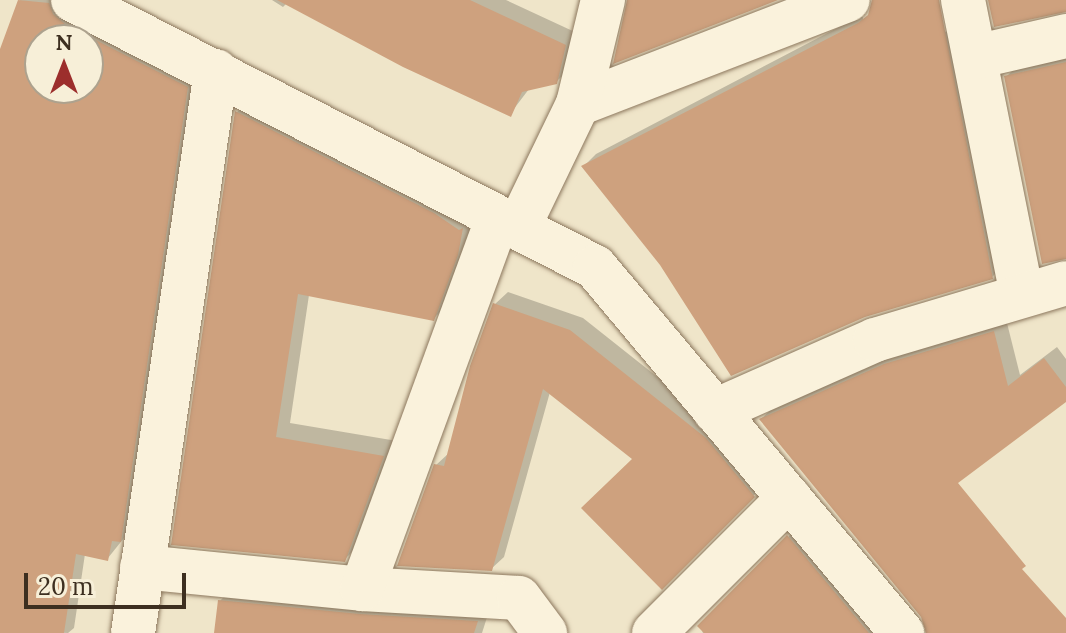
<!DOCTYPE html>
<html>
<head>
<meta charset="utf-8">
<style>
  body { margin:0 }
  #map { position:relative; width:1066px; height:633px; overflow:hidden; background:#efe5c9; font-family:Lora,serif }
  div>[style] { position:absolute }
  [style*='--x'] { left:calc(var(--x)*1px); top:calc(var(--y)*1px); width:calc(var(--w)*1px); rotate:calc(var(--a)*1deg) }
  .shadow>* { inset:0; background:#0003 }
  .building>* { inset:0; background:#cea17e }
  .roads { filter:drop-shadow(0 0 2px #8c775d) drop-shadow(0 0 2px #8c775d) }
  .minor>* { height:44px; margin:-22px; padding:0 22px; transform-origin:22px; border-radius:22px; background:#faf2dc }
  .secondary>* { height:44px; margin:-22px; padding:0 22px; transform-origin:22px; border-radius:22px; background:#faf2dc }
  span { translate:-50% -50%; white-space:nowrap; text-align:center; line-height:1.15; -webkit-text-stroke:7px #f7efd8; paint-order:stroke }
  .north { position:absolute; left:24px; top:24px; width:80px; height:80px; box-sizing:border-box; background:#f7efd8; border:2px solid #ada28e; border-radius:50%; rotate:0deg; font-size:22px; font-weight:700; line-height:32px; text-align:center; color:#3d2f20 }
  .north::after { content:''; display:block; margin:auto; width:28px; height:36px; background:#9c2e2c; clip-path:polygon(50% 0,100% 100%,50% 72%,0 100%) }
  .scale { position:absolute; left:24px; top:573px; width:162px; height:36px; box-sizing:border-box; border:4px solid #3d2f20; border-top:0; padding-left:10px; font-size:24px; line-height:28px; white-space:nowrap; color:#3d2f20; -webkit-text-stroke:6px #f7efd8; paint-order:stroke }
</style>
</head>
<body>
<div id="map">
  <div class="shadow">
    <i style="clip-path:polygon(evenodd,20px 0,63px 0,199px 75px,132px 528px,108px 558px,85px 554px,74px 628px,68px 633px,0 630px,0 55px,20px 0,40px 40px,88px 40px,88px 88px,40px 88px,40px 40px)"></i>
    <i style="clip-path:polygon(272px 0,506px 0,577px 33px,568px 70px,556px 82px,529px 89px,510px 114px,287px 3px,283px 7px)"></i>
    <i style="clip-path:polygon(862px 15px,874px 53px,958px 28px,1005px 264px,992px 277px,662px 264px,584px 166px,596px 154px)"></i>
    <i style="clip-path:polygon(1066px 53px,1066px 258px,1006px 77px,1018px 65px)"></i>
    <i style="clip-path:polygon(252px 98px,474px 217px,448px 304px,433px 319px,309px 295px,290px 423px,397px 441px,359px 545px,344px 560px,174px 543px,237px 112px)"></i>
    <i style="clip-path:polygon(508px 292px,583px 318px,718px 425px,766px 483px,662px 587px,635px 458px,550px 392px,504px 557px,491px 569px,436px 465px,449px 453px,495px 304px)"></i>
    <i style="clip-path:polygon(1006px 319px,1020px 375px,1057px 347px,1066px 359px,1066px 399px,927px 456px,1066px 628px,1066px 633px,928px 633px,923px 616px,761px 419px,774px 407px,898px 352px)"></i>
    <i style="clip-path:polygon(799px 526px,889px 633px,703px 633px,700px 626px)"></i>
    <i style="clip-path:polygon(233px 587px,490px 608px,482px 633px,216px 633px,220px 601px)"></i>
  </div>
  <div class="building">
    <i style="clip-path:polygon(evenodd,18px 0,49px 3px,53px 14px,65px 24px,64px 29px,82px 33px,188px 87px,121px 542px,112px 541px,108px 561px,76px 554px,64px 633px,0 633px,0 49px,18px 0,40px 40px,88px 40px,88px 88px,40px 88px,40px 40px)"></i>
    <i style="clip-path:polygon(277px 0,470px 0,566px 45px,557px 84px,522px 92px,511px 117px,403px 67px)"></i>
    <i style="clip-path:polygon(627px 0,778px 0,613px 64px)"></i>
    <i style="clip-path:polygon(872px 0,939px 0,993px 279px,865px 317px,731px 376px,660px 265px,581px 166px,858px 23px,868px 15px)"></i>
    <i style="clip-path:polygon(988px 0,1066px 0,1066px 12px,994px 27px)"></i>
    <i style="clip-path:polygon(1066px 62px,1066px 259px,1042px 264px,1004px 76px)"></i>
    <i style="clip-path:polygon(235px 111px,434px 213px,459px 230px,463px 228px,458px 255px,434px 321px,298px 294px,276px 437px,384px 456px,345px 562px,171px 545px)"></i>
    <i style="clip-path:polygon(493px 303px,570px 330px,706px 438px,755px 497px,662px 590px,581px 508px,632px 459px,543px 389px,492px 571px,397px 566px,434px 464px,444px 466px,470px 366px)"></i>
    <i style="clip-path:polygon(994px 331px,1008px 386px,1044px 358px,1066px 387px,1066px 402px,958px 483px,1026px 566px,1022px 569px,1066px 618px,1066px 633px,926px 633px,921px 617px,759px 419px,884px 364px)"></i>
    <i style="clip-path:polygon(787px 535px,869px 633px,704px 633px,697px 626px)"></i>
    <i style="clip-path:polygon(218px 600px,360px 614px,478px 621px,474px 633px,214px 633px)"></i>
  </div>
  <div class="roads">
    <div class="minor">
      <i style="--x:963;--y:0;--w:300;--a:78.7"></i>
      <i style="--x:975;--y:57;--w:93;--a:-13"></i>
      <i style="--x:578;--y:104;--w:289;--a:-21.1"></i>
      <i style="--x:518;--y:228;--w:138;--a:-64.2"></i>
      <i style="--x:578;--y:104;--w:107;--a:-76.5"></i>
      <i style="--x:715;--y:411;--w:175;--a:-23.9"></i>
      <i style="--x:875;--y:340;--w:199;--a:-16.6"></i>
      <i style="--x:142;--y:567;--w:221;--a:5.7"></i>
      <i style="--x:362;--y:589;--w:157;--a:3.3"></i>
      <i style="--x:519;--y:598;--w:44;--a:53.4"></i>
      <i style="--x:362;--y:589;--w:395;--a:-69.9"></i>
      <i style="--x:133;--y:633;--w:568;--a:-81.6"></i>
      <i style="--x:654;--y:633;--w:191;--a:-45"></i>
    </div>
    <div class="secondary">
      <i style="--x:73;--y:0;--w:586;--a:27.09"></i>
      <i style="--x:595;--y:267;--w:478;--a:50"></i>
    </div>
  </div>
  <div class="north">N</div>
  <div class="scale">20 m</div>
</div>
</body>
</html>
